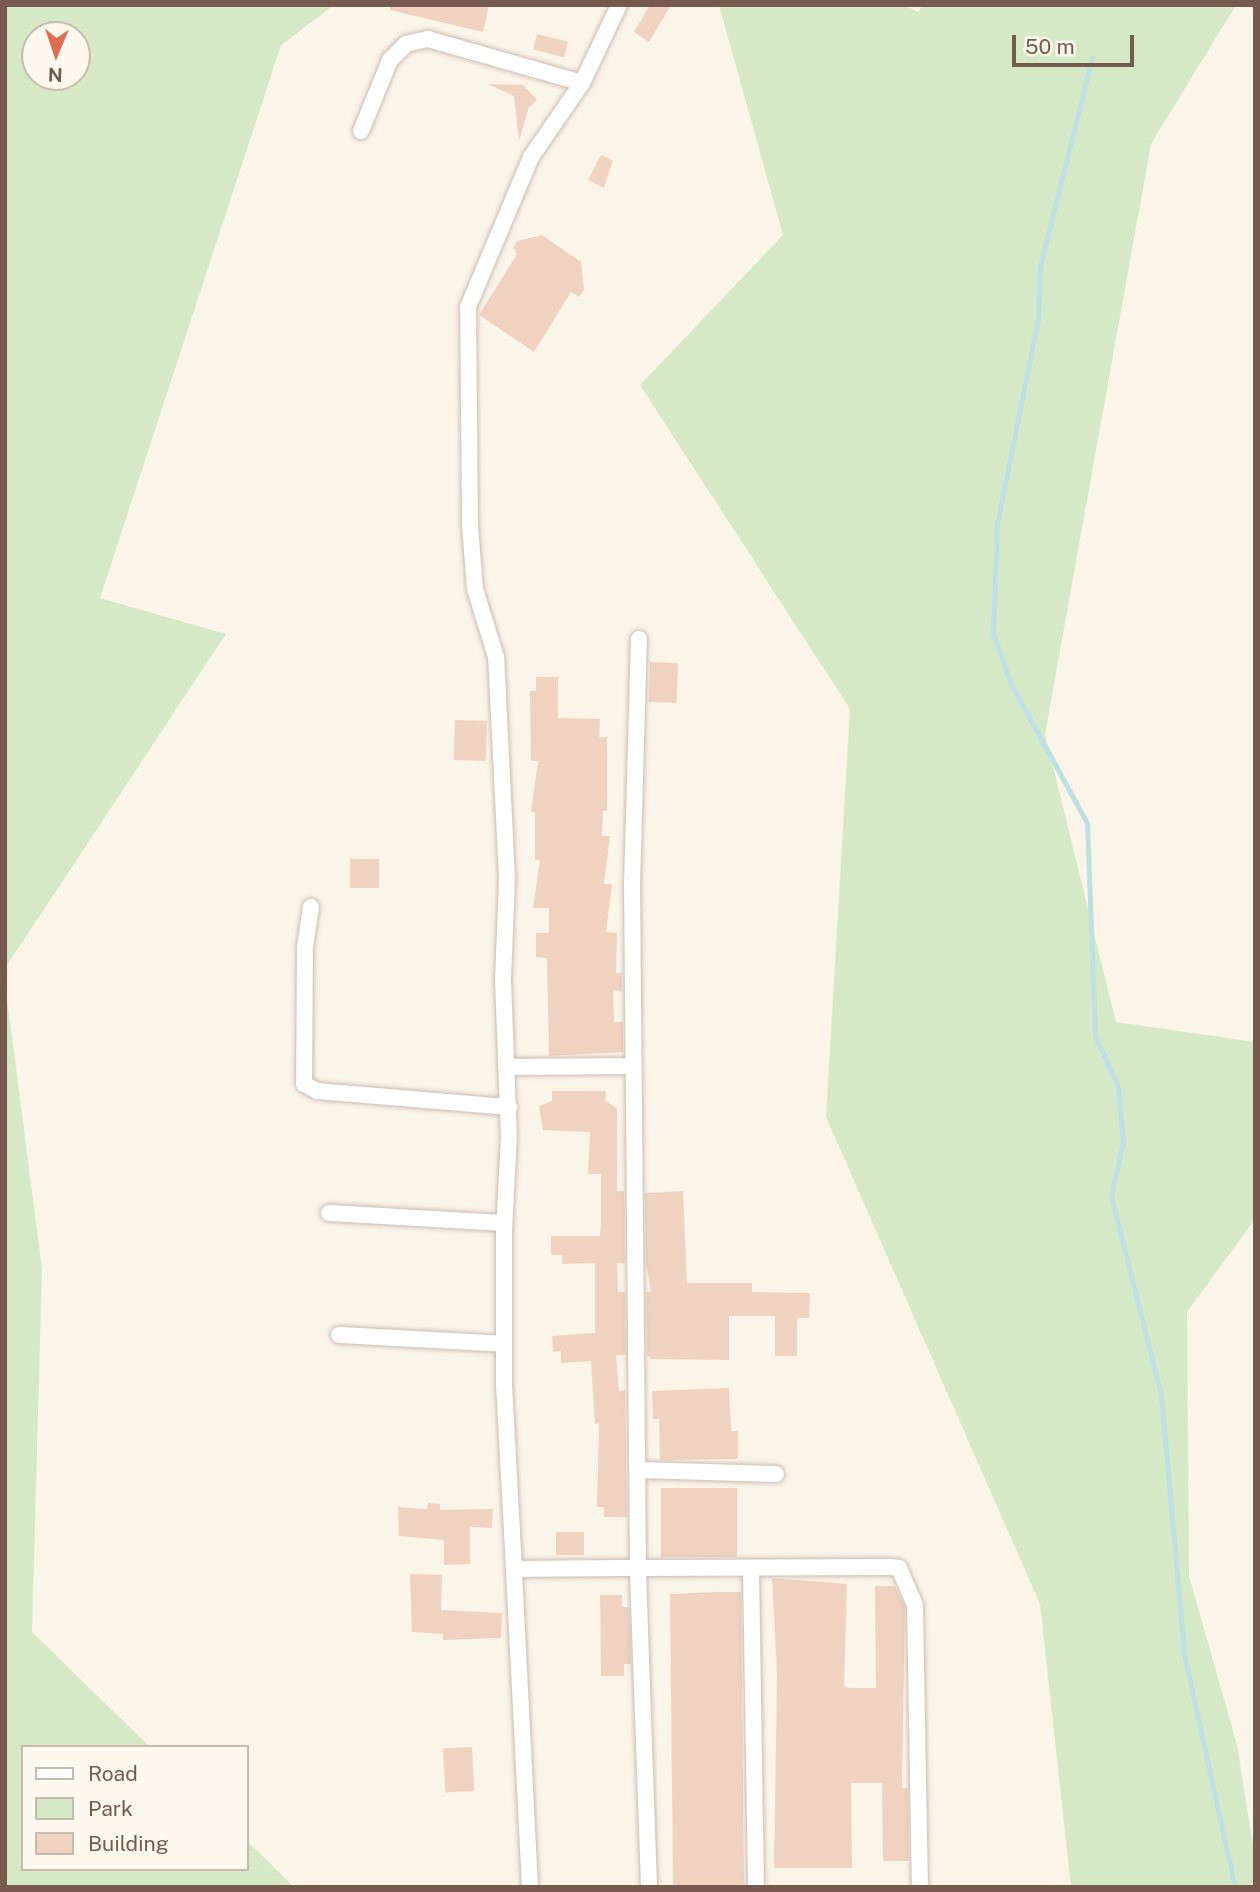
<!DOCTYPE html>
<html>
<head>
<meta charset="utf-8">
<style>
  body { margin:0 }
  #map { position:relative; width:1260px; height:1892px; overflow:hidden; background:#fbf4e9; font-family:"Public Sans",sans-serif }
  div>[style] { position:absolute }
  [style*='--x'] { left:calc(var(--x)*1px); top:calc(var(--y)*1px); width:calc(var(--w)*1px); rotate:calc(var(--a)*1deg) }
  .green>* { inset:0; background:#d6e9c7 }
  .stream>* { height:5px; margin:-2.5px; padding:0 2.5px; transform-origin:2.5px; border-radius:2.5px; background:#bde0e5 }
  .building>* { inset:0; background:#f0d2c1; transform-origin:0 0 }
  .roads { filter:drop-shadow(0 0 2px #cdbbaf) drop-shadow(0 0 2px #cdbbaf) }
  .street>* { height:16px; margin:-8px; padding:0 8px; transform-origin:8px; border-radius:8px; background:#fff }
  span { translate:-50% -50%; white-space:nowrap; text-align:center; line-height:1.15; -webkit-text-stroke:7px #fef8ef; paint-order:stroke }
  .frame { position:absolute; inset:0; border:7px solid #755a4d; pointer-events:none }
  .legend { position:absolute; left:21px; top:1745px; width:228px; height:126px; box-sizing:border-box; background:#fef8ef; border:2px solid #c7b9ae; margin:0; padding:9px 12px; list-style:none; font-size:21px; color:#755a4d }
  .legend li { display:flex; align-items:center; gap:14px; height:35px }
  .legend b { width:35px; border:2px solid #c7b9ae }
  .north { position:absolute; left:21px; top:21px; width:70px; height:70px; box-sizing:border-box; background:#fef8ef; border:2px solid #c7b9ae; border-radius:50%; rotate:182deg; font-size:19px; font-weight:700; line-height:28px; text-align:center; color:#755a4d }
  .north::after { content:''; display:block; margin:auto; width:24px; height:32px; background:#df6f54; clip-path:polygon(50% 0,100% 100%,50% 72%,0 100%) }
  .scale { position:absolute; left:1012px; top:35px; width:122px; height:32px; box-sizing:border-box; border:4px solid #755a4d; border-top:0; padding-left:9px; font-size:21px; line-height:24px; white-space:nowrap; color:#755a4d; -webkit-text-stroke:5px #fef8ef; paint-order:stroke }
</style>
</head>
<body>
<div id="map">
  <div class="green">
    <i style="clip-path:polygon(evenodd,5px 5px,334px 5px,281px 45px,100px 598px,226px 634px,5px 968px,5px 5px,35px 35px,77px 35px,77px 77px,35px 77px,35px 35px)"></i>
    <i style="clip-path:polygon(719px 5px,903px 5px,918px 12px,923px 5px,1236px 5px,1151px 144px,1045px 734px,1116px 1022px,1255px 1042px,1255px 1219px,1187px 1312px,1189px 1576px,1237px 1745px,1255px 1857px,1255px 1887px,1071px 1887px,1040px 1604px,826px 1117px,850px 709px,640px 385px,783px 235px)"></i>
    <i style="clip-path:polygon(5px 983px,42px 1269px,32px 1632px,150px 1747px,23px 1747px,23px 1869px,247px 1869px,247px 1841px,294px 1887px,5px 1887px)"></i>
  </div>
  <div class="stream">
    <i style="--x:1092;--y:58;--w:214;--a:104"></i>
    <i style="--x:1040;--y:266;--w:54;--a:92.1"></i>
    <i style="--x:1038;--y:320;--w:207;--a:101.4"></i>
    <i style="--x:997;--y:523;--w:111;--a:92.1"></i>
    <i style="--x:993;--y:634;--w:53;--a:70.2"></i>
    <i style="--x:1011;--y:684;--w:158;--a:61.3"></i>
    <i style="--x:1087;--y:823;--w:212;--a:87.8"></i>
    <i style="--x:1095;--y:1035;--w:57;--a:66.1"></i>
    <i style="--x:1118;--y:1087;--w:55;--a:84.8"></i>
    <i style="--x:1123;--y:1142;--w:55;--a:102.5"></i>
    <i style="--x:1111;--y:1196;--w:205;--a:75.9"></i>
    <i style="--x:1161;--y:1395;--w:260;--a:84.9"></i>
    <i style="--x:1184;--y:1654;--w:239;--a:77.7"></i>
  </div>
  <div class="building">
    <i style="clip-path:polygon(390px 5px,489px 5px,483px 32px,390px 10px)"></i>
    <i style="clip-path:polygon(650px 5px,671px 5px,649px 42px,634px 32px)"></i>
    <i style="left:537px;top:34px;width:32px;height:16px;rotate:14deg"></i>
    <i style="clip-path:polygon(488px 84px,523px 85px,537px 100px,529px 107px,519px 141px,514px 96px)"></i>
    <i style="clip-path:polygon(601px 155px,613px 160px,604px 188px,588px 180px)"></i>
    <i style="clip-path:polygon(542px 235px,581px 262px,584px 290px,579px 297px,571px 292px,534px 352px,479px 315px,517px 254px,513px 248px,517px 241px)"></i>
    <i style="left:650px;top:662px;width:28px;height:40px;rotate:2deg"></i>
    <i style="clip-path:polygon(536px 677px,558px 677px,558px 718px,600px 719px,599px 737px,607px 737px,607px 811px,603px 811px,602px 836px,610px 836px,604px 884px,612px 884px,606px 932px,617px 933px,616px 973px,622px 973px,622px 991px,613px 990px,614px 1022px,623px 1022px,623px 1052px,549px 1056px,547px 958px,536px 957px,536px 933px,549px 933px,549px 908px,533px 908px,540px 860px,535px 860px,535px 812px,531px 812px,538px 761px,531px 761px,530px 691px,536px 691px)"></i>
    <i style="left:455px;top:720px;width:32px;height:40px;rotate:2deg"></i>
    <i style="left:379px;top:859px;width:29px;height:29px;rotate:90deg"></i>
    <i style="clip-path:polygon(552px 1091px,606px 1091px,605px 1101px,617px 1108px,617px 1191px,624px 1191px,625px 1263px,617px 1263px,618px 1292px,625px 1292px,626px 1355px,616px 1355px,619px 1391px,625px 1390px,627px 1517px,604px 1517px,604px 1507px,597px 1507px,599px 1423px,595px 1424px,591px 1361px,561px 1363px,561px 1351px,553px 1352px,552px 1336px,595px 1333px,595px 1263px,562px 1264px,562px 1255px,551px 1255px,551px 1236px,600px 1236px,601px 1225px,601px 1174px,588px 1174px,590px 1132px,543px 1130px,539px 1106px,552px 1101px)"></i>
    <i style="clip-path:polygon(683px 1191px,687px 1283px,752px 1283px,752px 1292px,810px 1293px,809px 1318px,797px 1318px,797px 1356px,775px 1356px,775px 1316px,729px 1316px,729px 1360px,651px 1359px,647px 1355px,646px 1292px,651px 1292px,646px 1263px,645px 1193px)"></i>
    <i style="clip-path:polygon(729px 1388px,731px 1431px,738px 1431px,738px 1459px,660px 1460px,659px 1419px,653px 1419px,652px 1391px)"></i>
    <i style="left:661px;top:1488px;width:76px;height:69px"></i>
    <i style="clip-path:polygon(428px 1503px,440px 1504px,440px 1510px,493px 1509px,492px 1528px,470px 1527px,470px 1564px,444px 1565px,444px 1540px,399px 1536px,398px 1507px,427px 1509px)"></i>
    <i style="left:556px;top:1532px;width:28px;height:23px"></i>
    <i style="clip-path:polygon(410px 1574px,442px 1575px,441px 1610px,502px 1613px,501px 1638px,443px 1640px,443px 1634px,412px 1632px)"></i>
    <i style="clip-path:polygon(772px 1578px,847px 1584px,844px 1686px,850px 1688px,876px 1688px,875px 1586px,895px 1586px,905px 1607px,902px 1788px,908px 1788px,909px 1861px,883px 1861px,882px 1783px,851px 1783px,852px 1868px,774px 1868px,777px 1673px)"></i>
    <i style="clip-path:polygon(713px 1592px,741px 1592px,744px 1887px,673px 1887px,670px 1594px)"></i>
    <i style="clip-path:polygon(600px 1595px,622px 1595px,622px 1607px,629px 1607px,631px 1664px,624px 1664px,624px 1676px,601px 1676px)"></i>
    <i style="left:472px;top:1747px;width:44px;height:29px;rotate:87deg"></i>
  </div>
  <div class="roads">
    <div class="street">
      <i style="--x:361;--y:131;--w:77;--a:-67.8"></i>
      <i style="--x:390;--y:60;--w:23;--a:-45"></i>
      <i style="--x:406;--y:44;--w:23;--a:-13"></i>
      <i style="--x:428;--y:39;--w:160;--a:15.9"></i>
      <i style="--x:311;--y:907;--w:40;--a:98.5"></i>
      <i style="--x:305;--y:947;--w:137;--a:90.4"></i>
      <i style="--x:304;--y:1084;--w:15;--a:28"></i>
      <i style="--x:317;--y:1091;--w:193;--a:4.8"></i>
      <i style="--x:506;--y:1067;--w:126;--a:-0.5"></i>
      <i style="--x:329;--y:1213;--w:175;--a:3.3"></i>
      <i style="--x:339;--y:1335;--w:165;--a:3.1"></i>
      <i style="--x:638;--y:1470;--w:138;--a:1.7"></i>
      <i style="--x:751;--y:1568;--w:319;--a:89.1"></i>
      <i style="--x:514;--y:1569;--w:182;--a:-93.1"></i>
      <i style="--x:504;--y:1387;--w:156;--a:-90"></i>
      <i style="--x:504;--y:1231;--w:94;--a:-87"></i>
      <i style="--x:509;--y:1137;--w:158;--a:-92.2"></i>
      <i style="--x:503;--y:979;--w:100;--a:-87.7"></i>
      <i style="--x:507;--y:879;--w:222;--a:-92.8"></i>
      <i style="--x:496;--y:657;--w:71;--a:-107.2"></i>
      <i style="--x:475;--y:589;--w:63;--a:-94.5"></i>
      <i style="--x:470;--y:526;--w:219;--a:-90.5"></i>
      <i style="--x:468;--y:307;--w:163;--a:-67.2"></i>
      <i style="--x:531;--y:157;--w:90;--a:-55.4"></i>
      <i style="--x:582;--y:83;--w:86;--a:-64.6"></i>
      <i style="--x:530;--y:1887;--w:318;--a:-92.9"></i>
      <i style="--x:514;--y:1569;--w:124;--a:-0.5"></i>
      <i style="--x:638;--y:1568;--w:682;--a:-90.5"></i>
      <i style="--x:632;--y:886;--w:247;--a:-88.4"></i>
      <i style="--x:649;--y:1887;--w:319;--a:-92"></i>
      <i style="--x:638;--y:1568;--w:253;--a:-0.2"></i>
      <i style="--x:891;--y:1567;--w:8;--a:7"></i>
      <i style="--x:899;--y:1568;--w:40;--a:66.6"></i>
      <i style="--x:915;--y:1605;--w:282;--a:89"></i>
    </div>
  </div>
  <div class="frame"></div>
  <ul class="legend">
  <li><b style="height:9px;background:#fff"></b>Road</li>
  <li><b style="height:19px;background:#d6e9c7"></b>Park</li>
  <li><b style="height:19px;background:#f0d2c1"></b>Building</li>
  </ul>
  <div class="north">N</div>
  <div class="scale">50 m</div>
</div>
</body>
</html>
